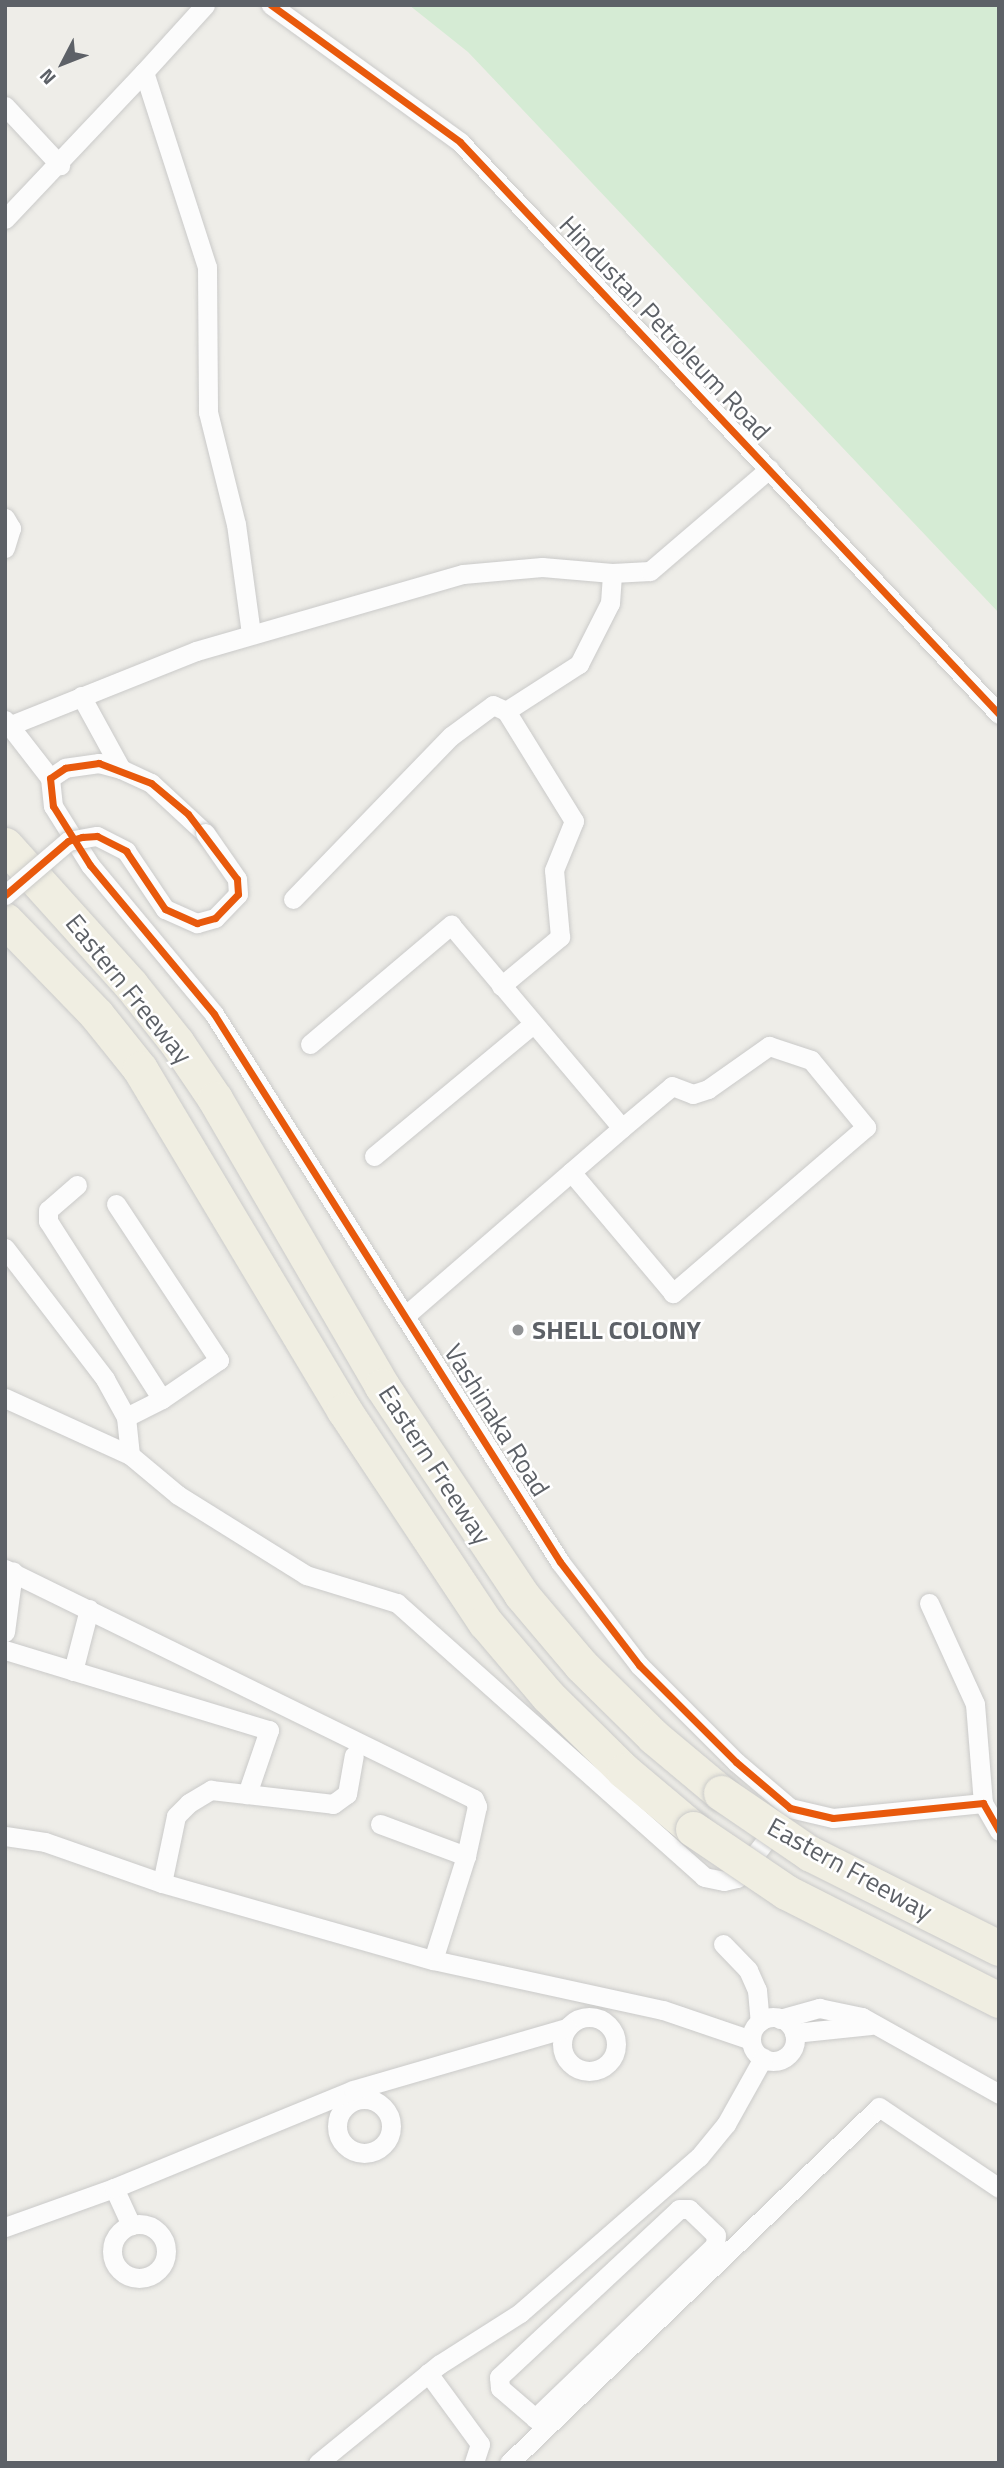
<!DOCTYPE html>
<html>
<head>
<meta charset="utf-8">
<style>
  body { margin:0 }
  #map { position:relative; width:1004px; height:2468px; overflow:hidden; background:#eeede8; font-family:"Titillium Web",sans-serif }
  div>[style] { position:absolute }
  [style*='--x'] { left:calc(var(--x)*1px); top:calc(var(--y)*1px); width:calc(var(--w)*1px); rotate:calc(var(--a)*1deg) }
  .green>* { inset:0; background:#d5ebd4 }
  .roads { filter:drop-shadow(0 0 2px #cacac9) drop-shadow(0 0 2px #cacac9) }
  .street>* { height:19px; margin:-9.5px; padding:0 9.5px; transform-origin:9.5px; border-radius:9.5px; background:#fcfcfc }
  .street>.ring { margin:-9.5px; padding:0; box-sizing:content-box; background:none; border:19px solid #fcfcfc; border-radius:50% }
  .highway>* { height:35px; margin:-17.5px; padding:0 17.5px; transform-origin:17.5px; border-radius:17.5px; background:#f0eee2 }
  .bridges { filter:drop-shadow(0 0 2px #cacac9) drop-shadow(0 0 2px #cacac9) }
  .street-bridge>* { height:19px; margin:-9.5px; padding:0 9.5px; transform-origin:9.5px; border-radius:9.5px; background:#fcfcfc }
  .highway-bridge>* { height:35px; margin:-17.5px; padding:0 17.5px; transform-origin:17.5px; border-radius:17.5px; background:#f0eee2 }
  .cycleway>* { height:7px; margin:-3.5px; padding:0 3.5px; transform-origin:3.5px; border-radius:3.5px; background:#e8590c }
  .dots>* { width:19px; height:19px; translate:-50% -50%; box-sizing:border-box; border:4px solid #fff; border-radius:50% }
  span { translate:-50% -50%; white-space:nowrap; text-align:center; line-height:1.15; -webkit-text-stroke:5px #fff; paint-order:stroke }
  .street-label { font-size:26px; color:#5d6167 }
  .poi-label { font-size:26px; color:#5d6167; font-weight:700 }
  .left { translate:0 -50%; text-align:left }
  .frame { position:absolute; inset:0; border:7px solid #5d6167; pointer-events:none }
  .north { position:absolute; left:28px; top:28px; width:70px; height:70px; -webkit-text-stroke:5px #fff; paint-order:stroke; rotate:228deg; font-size:19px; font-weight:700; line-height:28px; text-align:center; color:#5d6167 }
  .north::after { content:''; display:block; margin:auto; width:24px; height:32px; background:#5d6167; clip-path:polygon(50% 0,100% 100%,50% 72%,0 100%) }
</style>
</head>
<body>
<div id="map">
  <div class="green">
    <i style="clip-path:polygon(409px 5px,999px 5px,999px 613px,468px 52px)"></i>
  </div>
  <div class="roads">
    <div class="street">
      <i style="--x:205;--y:5;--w:91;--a:132.3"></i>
      <i style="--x:144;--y:72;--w:205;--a:72.1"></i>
      <i style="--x:207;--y:267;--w:145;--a:89.6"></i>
      <i style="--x:208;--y:412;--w:115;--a:76"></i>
      <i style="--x:236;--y:524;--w:111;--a:82.2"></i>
      <i style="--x:271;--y:5;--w:233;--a:35.9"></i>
      <i style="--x:460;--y:142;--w:786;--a:46.7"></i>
      <i style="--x:5;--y:106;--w:81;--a:47"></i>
      <i style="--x:5;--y:219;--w:202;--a:-46.6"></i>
      <i style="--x:5;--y:518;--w:12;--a:59"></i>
      <i style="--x:11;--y:528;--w:21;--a:107"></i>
      <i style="--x:81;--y:696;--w:83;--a:61.3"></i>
      <i style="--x:5;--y:720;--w:73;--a:52.2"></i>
      <i style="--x:11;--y:725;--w:199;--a:-21.8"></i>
      <i style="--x:196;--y:651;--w:278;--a:-16.1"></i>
      <i style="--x:463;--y:574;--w:79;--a:-5.1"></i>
      <i style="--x:542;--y:567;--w:70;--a:4.9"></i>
      <i style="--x:612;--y:573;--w:38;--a:-3"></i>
      <i style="--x:650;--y:571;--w:157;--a:-40.6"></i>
      <i style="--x:205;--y:833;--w:74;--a:-137.2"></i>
      <i style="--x:151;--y:783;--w:33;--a:-155"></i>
      <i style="--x:121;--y:769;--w:23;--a:-165"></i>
      <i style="--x:99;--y:763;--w:34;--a:172"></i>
      <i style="--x:65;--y:768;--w:18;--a:146"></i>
      <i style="--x:50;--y:778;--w:28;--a:84"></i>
      <i style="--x:53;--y:806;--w:70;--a:57.9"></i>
      <i style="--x:90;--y:865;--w:194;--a:50.2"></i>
      <i style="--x:214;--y:1014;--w:648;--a:57.73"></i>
      <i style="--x:560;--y:1562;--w:130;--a:52.5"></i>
      <i style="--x:639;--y:1665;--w:137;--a:45"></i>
      <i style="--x:736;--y:1762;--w:71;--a:40.4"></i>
      <i style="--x:790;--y:1808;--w:44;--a:13.1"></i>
      <i style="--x:833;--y:1818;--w:151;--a:-5.7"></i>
      <i style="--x:983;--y:1803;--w:32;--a:60"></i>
      <i style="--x:293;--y:899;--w:227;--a:-45.9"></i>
      <i style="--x:451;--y:736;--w:52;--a:-36.4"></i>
      <i style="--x:493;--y:705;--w:14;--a:25"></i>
      <i style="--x:501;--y:986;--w:77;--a:-39.7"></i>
      <i style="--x:560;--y:937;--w:67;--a:-95.1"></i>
      <i style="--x:554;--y:870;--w:53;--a:-67.8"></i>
      <i style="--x:574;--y:821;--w:129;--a:-121.7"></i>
      <i style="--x:506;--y:711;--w:87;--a:-32.8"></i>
      <i style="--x:579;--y:664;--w:68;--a:-63.1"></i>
      <i style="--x:610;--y:603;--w:30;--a:-86"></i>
      <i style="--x:310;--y:1044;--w:185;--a:-40.2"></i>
      <i style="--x:451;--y:925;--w:265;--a:49.9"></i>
      <i style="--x:374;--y:1156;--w:207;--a:-39.7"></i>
      <i style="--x:77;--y:1185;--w:38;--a:139"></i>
      <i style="--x:48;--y:1210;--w:11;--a:90"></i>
      <i style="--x:48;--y:1221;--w:211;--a:57.4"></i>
      <i style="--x:116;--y:1204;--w:187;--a:56.6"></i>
      <i style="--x:219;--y:1360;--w:69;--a:145.6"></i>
      <i style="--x:162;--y:1399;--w:40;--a:153.4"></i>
      <i style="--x:5;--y:1248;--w:165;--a:52.6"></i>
      <i style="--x:105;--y:1379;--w:43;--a:61.1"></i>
      <i style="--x:126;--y:1417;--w:38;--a:84"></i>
      <i style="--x:130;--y:1455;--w:62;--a:39.8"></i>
      <i style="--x:178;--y:1495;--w:151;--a:32"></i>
      <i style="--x:306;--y:1575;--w:95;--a:17.1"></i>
      <i style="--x:397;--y:1603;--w:411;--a:41.7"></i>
      <i style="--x:704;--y:1877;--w:20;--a:11"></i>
      <i style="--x:724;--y:1881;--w:13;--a:-13"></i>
      <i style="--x:737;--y:1878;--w:69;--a:-52.6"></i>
      <i style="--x:406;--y:1315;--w:218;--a:-40.9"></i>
      <i style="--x:571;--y:1172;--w:67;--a:-40.8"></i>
      <i style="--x:622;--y:1128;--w:65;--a:-40"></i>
      <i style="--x:672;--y:1086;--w:22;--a:21"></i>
      <i style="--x:693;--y:1094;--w:16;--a:-18"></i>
      <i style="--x:708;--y:1089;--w:75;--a:-35.2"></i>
      <i style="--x:769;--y:1046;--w:44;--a:18.4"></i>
      <i style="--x:811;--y:1060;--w:87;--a:50.6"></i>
      <i style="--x:866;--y:1127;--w:255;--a:139.3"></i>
      <i style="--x:673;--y:1293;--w:158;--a:-130.1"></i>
      <i style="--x:5;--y:1398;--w:137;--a:24.5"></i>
      <i style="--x:5;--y:1569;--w:522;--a:26.12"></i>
      <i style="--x:474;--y:1799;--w:8;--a:67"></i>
      <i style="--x:477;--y:1806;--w:51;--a:102.4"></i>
      <i style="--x:929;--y:1603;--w:111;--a:65.5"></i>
      <i style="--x:975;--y:1704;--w:99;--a:85.4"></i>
      <i style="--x:5;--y:1632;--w:61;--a:-82.4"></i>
      <i style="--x:5;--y:1650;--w:276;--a:16.9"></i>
      <i style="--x:269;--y:1730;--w:68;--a:109"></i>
      <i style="--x:73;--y:1671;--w:64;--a:-75.5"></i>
      <i style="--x:380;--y:1824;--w:92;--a:20.4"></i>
      <i style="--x:466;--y:1856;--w:109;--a:107.6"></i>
      <i style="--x:5;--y:1836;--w:40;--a:8.5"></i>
      <i style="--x:45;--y:1842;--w:124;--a:19.3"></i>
      <i style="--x:162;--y:1883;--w:282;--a:15.9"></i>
      <i style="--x:433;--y:1960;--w:235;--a:12.3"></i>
      <i style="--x:663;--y:2010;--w:93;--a:18.8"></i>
      <i style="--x:162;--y:1883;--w:68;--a:-78.2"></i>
      <i style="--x:176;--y:1816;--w:18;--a:-45"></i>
      <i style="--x:189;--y:1803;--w:26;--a:-31"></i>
      <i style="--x:211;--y:1790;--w:123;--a:6.5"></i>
      <i style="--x:333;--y:1804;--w:17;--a:-36"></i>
      <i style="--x:347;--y:1794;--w:39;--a:-80"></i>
      <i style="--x:723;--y:1944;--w:36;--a:46"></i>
      <i style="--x:748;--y:1970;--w:22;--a:66"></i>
      <i style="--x:757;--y:1990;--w:32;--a:85"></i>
      <i class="ring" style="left:562px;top:2017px;width:35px;height:35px"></i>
      <i class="ring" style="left:751px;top:2017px;width:25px;height:25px"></i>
      <i style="--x:780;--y:2019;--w:41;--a:-15.8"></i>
      <i style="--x:819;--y:2008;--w:44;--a:11.8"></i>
      <i style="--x:862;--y:2017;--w:157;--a:29.3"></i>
      <i style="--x:794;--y:2033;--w:77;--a:-5.9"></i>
      <i class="ring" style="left:337px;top:2099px;width:35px;height:35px"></i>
      <i style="--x:114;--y:2188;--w:41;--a:65.3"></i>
      <i style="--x:679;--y:2209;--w:10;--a:0"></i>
      <i style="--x:689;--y:2209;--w:37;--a:44"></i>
      <i style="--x:716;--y:2235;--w:10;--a:96"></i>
      <i style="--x:715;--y:2245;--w:250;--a:136.1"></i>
      <i style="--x:535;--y:2418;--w:46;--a:-139.4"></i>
      <i style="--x:500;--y:2388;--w:11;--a:-95"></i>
      <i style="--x:499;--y:2377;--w:246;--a:-43"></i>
      <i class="ring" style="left:112px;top:2224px;width:35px;height:35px"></i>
      <i style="--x:5;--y:2227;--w:116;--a:-19.7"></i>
      <i style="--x:114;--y:2188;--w:258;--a:-22.3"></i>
      <i style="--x:353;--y:2090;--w:223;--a:-16.2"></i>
      <i style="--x:428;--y:2373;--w:88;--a:53.8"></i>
      <i style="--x:480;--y:2444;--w:20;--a:108"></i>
      <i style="--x:318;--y:2463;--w:157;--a:-39.1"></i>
      <i style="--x:440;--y:2364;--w:95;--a:-32.5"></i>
      <i style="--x:520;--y:2313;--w:237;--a:-41.1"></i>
      <i style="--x:699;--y:2157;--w:43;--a:-50.7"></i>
      <i style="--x:726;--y:2124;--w:76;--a:-60.7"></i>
      <i style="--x:509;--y:2463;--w:513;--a:-43.9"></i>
      <i style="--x:879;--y:2107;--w:145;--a:34"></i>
    </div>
    <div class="highway">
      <i style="--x:5;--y:845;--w:188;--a:48"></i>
      <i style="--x:131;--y:985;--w:74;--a:51.6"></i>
      <i style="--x:177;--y:1043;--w:68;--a:55.8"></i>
      <i style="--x:215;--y:1099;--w:332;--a:59.8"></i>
      <i style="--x:382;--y:1386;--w:250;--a:56.2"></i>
      <i style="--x:521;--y:1594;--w:93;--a:49.8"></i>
      <i style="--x:581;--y:1665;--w:103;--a:44.6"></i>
      <i style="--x:654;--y:1737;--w:87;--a:39.9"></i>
      <i style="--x:5;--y:920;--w:131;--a:45.9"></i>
      <i style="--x:96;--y:1014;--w:70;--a:51.3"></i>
      <i style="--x:140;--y:1069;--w:397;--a:59.1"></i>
      <i style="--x:344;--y:1410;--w:255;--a:56.4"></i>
      <i style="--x:485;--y:1622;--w:97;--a:49.6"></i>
      <i style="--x:548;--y:1696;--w:107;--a:44.6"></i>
      <i style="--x:624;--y:1771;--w:90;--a:40"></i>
    </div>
  </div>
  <div class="bridges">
    <div class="street-bridge">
      <i style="--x:5;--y:895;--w:83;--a:-40.6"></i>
      <i style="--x:68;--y:841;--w:29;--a:-10"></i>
      <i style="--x:97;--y:836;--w:33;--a:27"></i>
      <i style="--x:126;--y:851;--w:70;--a:56.1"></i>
      <i style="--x:165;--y:909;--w:35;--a:24"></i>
      <i style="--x:197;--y:923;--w:19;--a:-16"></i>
      <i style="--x:215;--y:918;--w:33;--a:-46"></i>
      <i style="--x:238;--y:894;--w:15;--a:-94"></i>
      <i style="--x:237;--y:879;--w:56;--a:-124.8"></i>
    </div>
    <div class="highway-bridge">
      <i style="--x:721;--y:1793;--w:107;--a:34.3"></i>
      <i style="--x:809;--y:1853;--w:212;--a:26.6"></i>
      <i style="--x:693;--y:1829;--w:112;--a:34.1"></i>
      <i style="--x:786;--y:1892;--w:239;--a:26.9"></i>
    </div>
  </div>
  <div class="cycleway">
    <i style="--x:271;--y:5;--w:233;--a:35.9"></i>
    <i style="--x:460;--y:142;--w:786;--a:46.7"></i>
    <i style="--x:5;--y:895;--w:83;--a:-40.6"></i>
    <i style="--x:68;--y:841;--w:15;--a:-16"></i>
    <i style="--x:82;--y:837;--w:15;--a:-4"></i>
    <i style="--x:97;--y:836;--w:33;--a:27"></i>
    <i style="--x:126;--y:851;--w:70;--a:56.1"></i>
    <i style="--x:165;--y:909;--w:35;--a:24"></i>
    <i style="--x:197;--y:923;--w:19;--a:-16"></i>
    <i style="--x:215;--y:918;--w:33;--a:-46"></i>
    <i style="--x:238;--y:894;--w:15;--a:-94"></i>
    <i style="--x:237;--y:879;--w:81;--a:-127"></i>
    <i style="--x:188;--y:814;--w:48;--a:-140"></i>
    <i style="--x:151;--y:783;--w:56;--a:-159"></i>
    <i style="--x:99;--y:763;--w:34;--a:172"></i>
    <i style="--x:65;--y:768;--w:18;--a:146"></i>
    <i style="--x:50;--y:778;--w:28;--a:84"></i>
    <i style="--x:53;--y:806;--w:70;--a:57.9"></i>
    <i style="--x:90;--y:865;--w:194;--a:50.2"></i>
    <i style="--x:214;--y:1014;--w:648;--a:57.73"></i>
    <i style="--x:560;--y:1562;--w:130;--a:52.5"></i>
    <i style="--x:639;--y:1665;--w:137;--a:45"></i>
    <i style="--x:736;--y:1762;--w:71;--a:40.4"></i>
    <i style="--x:790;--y:1808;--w:44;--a:13.1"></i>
    <i style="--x:833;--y:1818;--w:151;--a:-5.7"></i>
    <i style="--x:983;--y:1803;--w:32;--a:60"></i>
  </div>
  <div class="dots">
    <i style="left:518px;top:1330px;background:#909294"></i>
  </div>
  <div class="street-label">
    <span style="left:665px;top:328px;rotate:47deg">Hindustan Petroleum Road</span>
    <span style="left:129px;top:989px;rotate:51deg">Eastern Freeway</span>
    <span style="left:497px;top:1420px;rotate:58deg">Vashinaka Road</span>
    <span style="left:435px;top:1465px;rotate:57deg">Eastern Freeway</span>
    <span style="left:850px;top:1869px;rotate:29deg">Eastern Freeway</span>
  </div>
  <div class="poi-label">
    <span class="left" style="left:532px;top:1330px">SHELL COLONY</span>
  </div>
  <div class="frame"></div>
  <div class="north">N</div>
</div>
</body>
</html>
